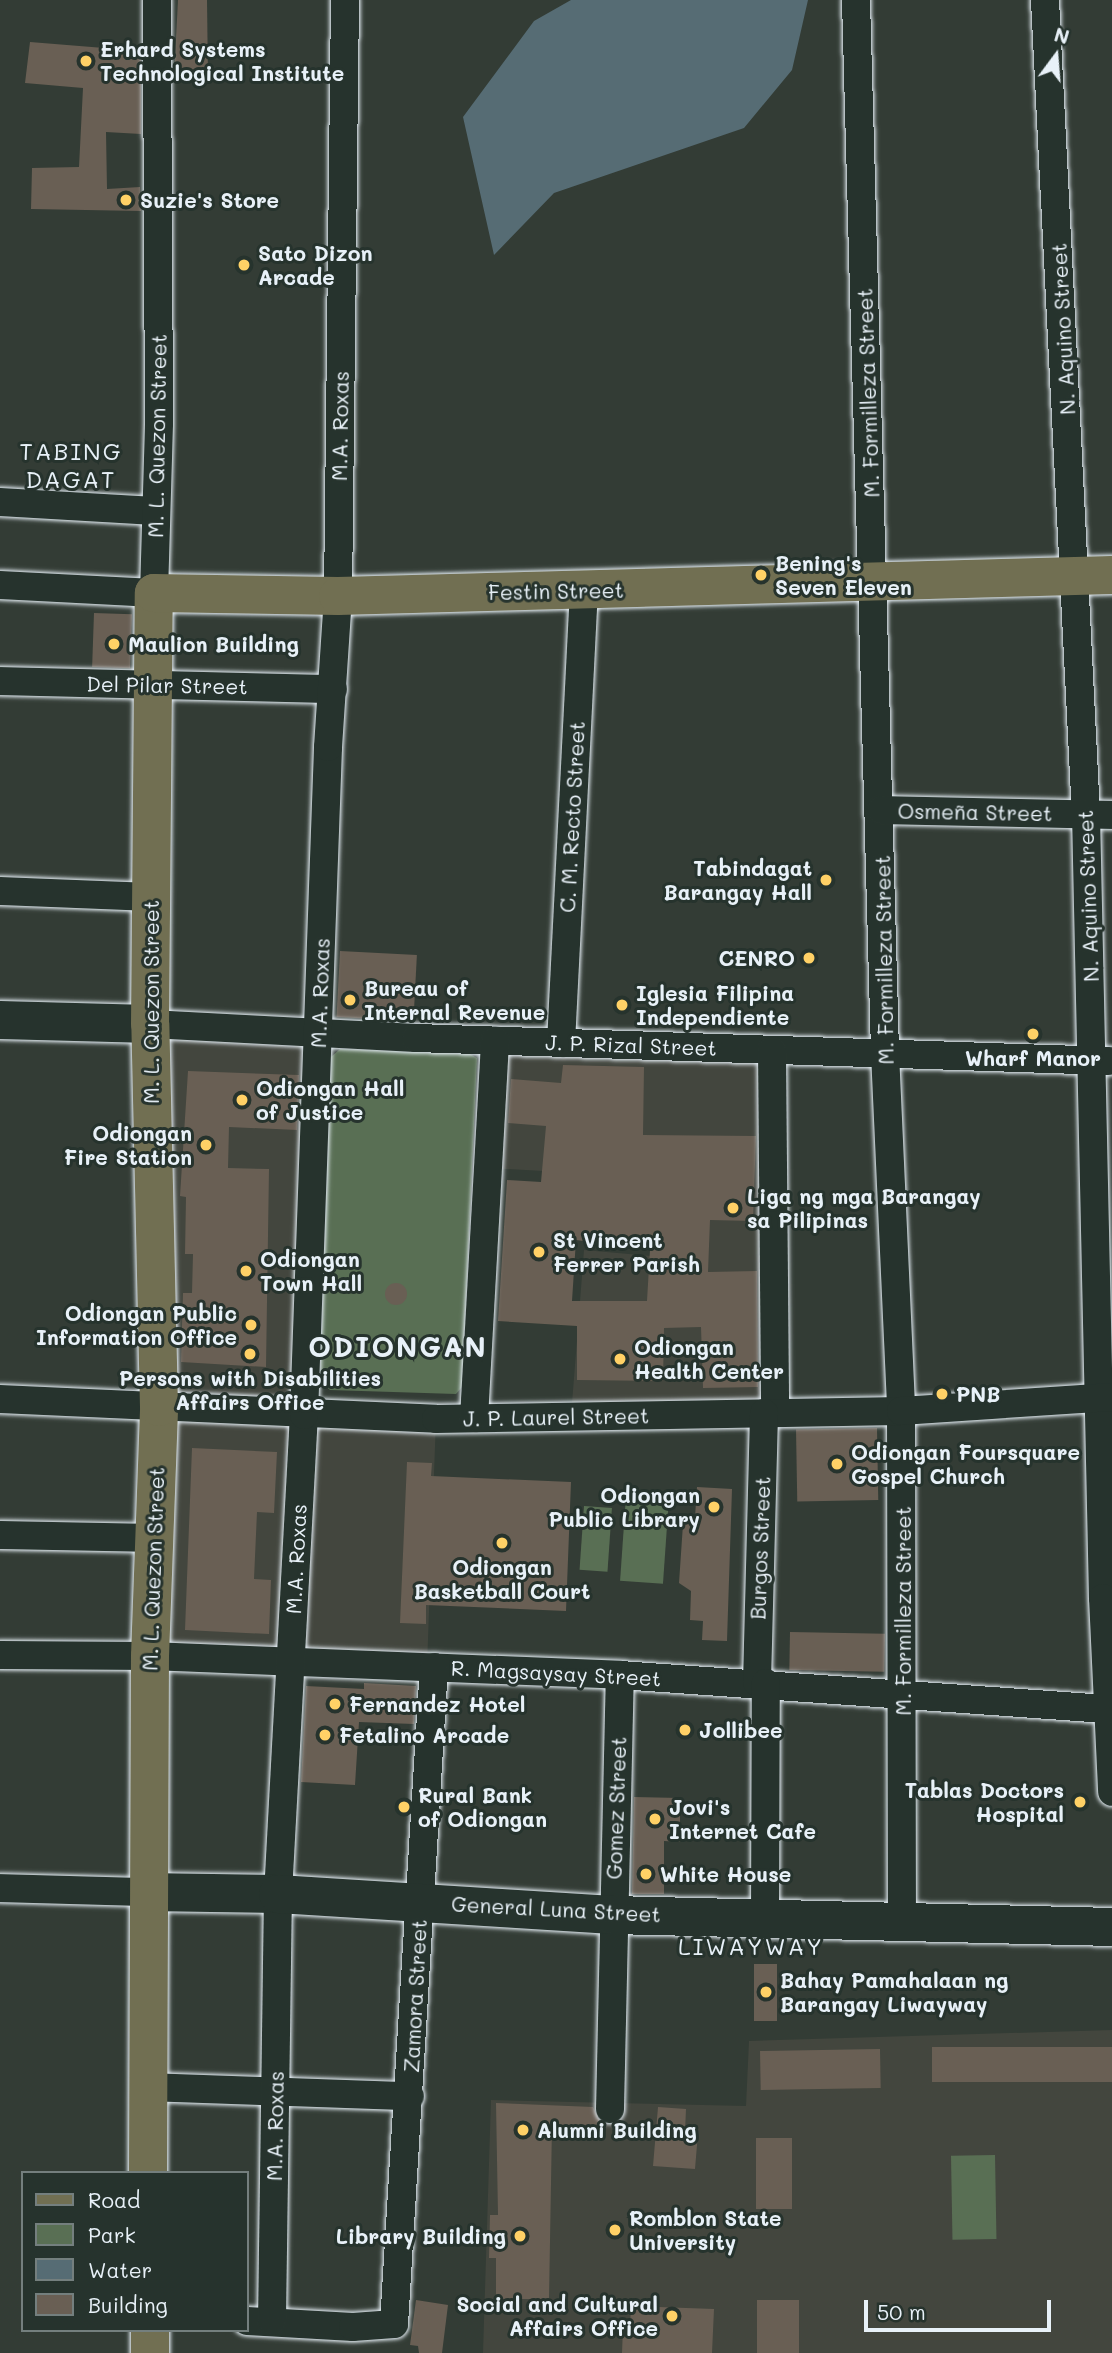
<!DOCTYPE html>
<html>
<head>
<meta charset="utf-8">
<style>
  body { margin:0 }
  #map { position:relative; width:1112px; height:2353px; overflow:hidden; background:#333c35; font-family:Mali,sans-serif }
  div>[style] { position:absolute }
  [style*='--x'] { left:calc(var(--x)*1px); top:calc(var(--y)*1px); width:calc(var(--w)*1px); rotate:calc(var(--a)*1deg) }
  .built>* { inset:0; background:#43463e }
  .green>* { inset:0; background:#596f54; transform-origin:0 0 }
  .water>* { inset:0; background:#566c74 }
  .building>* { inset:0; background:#695f54; transform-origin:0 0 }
  .round { border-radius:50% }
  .roads { filter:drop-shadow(0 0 2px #e8f1f8) drop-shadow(0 0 2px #e8f1f8) }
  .street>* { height:28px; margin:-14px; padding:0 14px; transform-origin:14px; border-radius:14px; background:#26332d }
  .secondary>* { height:38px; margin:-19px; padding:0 19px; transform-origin:19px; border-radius:19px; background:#26332d }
  .primary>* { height:38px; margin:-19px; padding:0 19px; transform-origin:19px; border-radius:19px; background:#716f52 }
  .dots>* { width:19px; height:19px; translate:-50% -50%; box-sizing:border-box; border:4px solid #26332d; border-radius:50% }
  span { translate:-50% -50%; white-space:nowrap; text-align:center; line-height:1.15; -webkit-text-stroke:6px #26332d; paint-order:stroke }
  .poi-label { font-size:21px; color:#e8f1f8; font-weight:700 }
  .left { translate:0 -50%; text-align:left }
  .right { translate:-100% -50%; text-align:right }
  .street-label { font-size:21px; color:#e8f1f8 }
  .quarter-label { font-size:24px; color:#e8f1f8; letter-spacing:2px }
  .district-label { font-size:28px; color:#e8f1f8; font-weight:700; letter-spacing:2px }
  .legend { position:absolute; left:21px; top:2171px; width:228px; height:161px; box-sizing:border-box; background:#26332d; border:2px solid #747f7e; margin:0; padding:9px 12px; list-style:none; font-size:21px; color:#e8f1f8 }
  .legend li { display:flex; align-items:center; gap:14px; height:35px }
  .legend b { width:35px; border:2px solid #747f7e }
  .north { position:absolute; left:1021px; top:21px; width:70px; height:70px; -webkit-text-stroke:5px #26332d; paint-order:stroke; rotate:16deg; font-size:19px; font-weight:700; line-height:28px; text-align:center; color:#e8f1f8 }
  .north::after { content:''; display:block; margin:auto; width:24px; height:32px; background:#e8f1f8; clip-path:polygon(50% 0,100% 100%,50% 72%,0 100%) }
  .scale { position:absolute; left:864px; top:2300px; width:187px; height:32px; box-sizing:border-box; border:4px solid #e8f1f8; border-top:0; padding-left:9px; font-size:21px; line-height:24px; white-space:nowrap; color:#e8f1f8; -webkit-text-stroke:5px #26332d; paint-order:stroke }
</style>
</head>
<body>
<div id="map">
  <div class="built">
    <i style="clip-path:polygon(150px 1024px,319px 1034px,304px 1414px,436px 1419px,427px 1667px,150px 1656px)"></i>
    <i style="clip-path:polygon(495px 1041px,772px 1050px,775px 1413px,571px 1416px,584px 1250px,651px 1256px,656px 1233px,579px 1173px,488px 1168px)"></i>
    <i style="clip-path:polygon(1112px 2030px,1112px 2353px,483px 2353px,491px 2100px,746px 2106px,749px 2041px)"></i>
  </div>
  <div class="green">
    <i style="clip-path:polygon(340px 1049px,470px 1054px,477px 1058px,462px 1387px,456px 1394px,330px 1390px,320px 1381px,331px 1057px)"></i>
    <i style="left:626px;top:1496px;width:43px;height:85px;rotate:4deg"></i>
    <i style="left:584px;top:1506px;width:28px;height:64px;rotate:4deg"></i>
    <i style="left:995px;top:2155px;width:84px;height:44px;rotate:89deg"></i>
  </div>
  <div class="water">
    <i style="clip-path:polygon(571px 0,808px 0,792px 70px,744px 128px,554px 193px,494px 255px,463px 117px,534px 21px)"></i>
  </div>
  <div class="building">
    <i style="clip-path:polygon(178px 0,207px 0,208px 79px,174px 78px)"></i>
    <i style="clip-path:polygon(30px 42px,141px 51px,141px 134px,106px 132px,107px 189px,140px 187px,141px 211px,31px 209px,32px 168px,79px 167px,83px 88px,25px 83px)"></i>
    <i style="left:94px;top:613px;width:38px;height:54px;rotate:2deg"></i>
    <i style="left:340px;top:951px;width:77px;height:66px;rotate:3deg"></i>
    <i style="clip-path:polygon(evenodd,563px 1065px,644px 1067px,643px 1135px,756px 1136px,753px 1221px,710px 1220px,708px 1272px,757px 1271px,758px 1387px,703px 1388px,701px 1327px,664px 1328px,663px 1381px,577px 1380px,577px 1326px,498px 1321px,507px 1180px,541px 1182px,546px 1126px,508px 1123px,511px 1079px,561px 1083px,563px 1065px,576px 1240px,650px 1250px,647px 1301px,572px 1301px,576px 1240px)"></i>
    <i style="clip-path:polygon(188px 1071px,299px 1075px,297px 1130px,229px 1127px,228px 1168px,269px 1169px,266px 1367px,181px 1362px,183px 1293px,192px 1293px,193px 1254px,185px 1254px,186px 1197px,180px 1196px)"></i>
    <i class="round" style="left:385px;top:1283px;width:22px;height:22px"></i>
    <i style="left:877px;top:1428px;width:72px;height:81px;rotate:89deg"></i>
    <i style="clip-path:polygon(192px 1448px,277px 1452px,274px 1513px,257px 1512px,254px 1579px,271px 1580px,269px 1634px,185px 1630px)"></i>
    <i style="clip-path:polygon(407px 1462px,432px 1463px,431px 1476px,571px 1482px,566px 1611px,426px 1605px,426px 1624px,400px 1623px)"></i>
    <i style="clip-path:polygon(697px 1487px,732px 1489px,727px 1641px,702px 1640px,703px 1621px,690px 1620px,691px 1591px,679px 1583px,683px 1524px,695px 1517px)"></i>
    <i style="left:790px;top:1632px;width:95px;height:38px;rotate:1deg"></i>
    <i style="clip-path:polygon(364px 1683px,416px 1686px,414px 1724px,359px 1722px,355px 1785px,301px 1782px,306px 1686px,364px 1689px)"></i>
    <i style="clip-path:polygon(634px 1797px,680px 1798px,680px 1842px,664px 1841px,664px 1894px,632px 1894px)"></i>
    <i style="left:754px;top:1964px;width:23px;height:57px"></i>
    <i style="left:1112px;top:2047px;width:35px;height:180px;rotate:90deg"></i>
    <i style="left:880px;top:2049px;width:39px;height:120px;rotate:89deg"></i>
    <i style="clip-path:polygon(496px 2103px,593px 2107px,601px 2123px,601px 2129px,552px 2125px,549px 2299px,496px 2299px,496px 2258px,489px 2258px,490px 2215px,498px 2215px)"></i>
    <i style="clip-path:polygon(658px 2107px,686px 2109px,685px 2132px,698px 2133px,695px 2169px,653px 2166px)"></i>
    <i style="left:756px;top:2138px;width:36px;height:71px"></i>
    <i style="clip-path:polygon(416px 2300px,448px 2305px,442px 2353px,419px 2353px,418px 2346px,410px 2345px)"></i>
    <i style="left:757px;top:2300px;width:42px;height:53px"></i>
    <i style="clip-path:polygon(631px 2306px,714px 2309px,712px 2353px,622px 2353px,623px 2327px,630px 2327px)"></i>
  </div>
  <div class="roads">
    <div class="street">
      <i style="--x:856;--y:0;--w:1053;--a:88.42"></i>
      <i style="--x:885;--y:1053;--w:358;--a:87.4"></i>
      <i style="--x:901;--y:1411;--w:509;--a:89.89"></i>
      <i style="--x:1045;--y:0;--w:815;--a:87.12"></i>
      <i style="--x:1086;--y:814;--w:784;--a:88.76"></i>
      <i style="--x:1103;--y:1598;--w:194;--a:87.3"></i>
      <i style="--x:0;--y:502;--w:155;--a:3.3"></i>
      <i style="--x:0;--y:585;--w:154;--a:3"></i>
      <i style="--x:154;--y:593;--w:170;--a:-88.3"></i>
      <i style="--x:159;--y:423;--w:423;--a:-90.3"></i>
      <i style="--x:0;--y:681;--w:333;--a:1.4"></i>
      <i style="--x:881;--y:810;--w:231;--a:1.2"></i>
      <i style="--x:0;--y:891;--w:150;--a:2.3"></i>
      <i style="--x:150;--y:1024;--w:266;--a:3"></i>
      <i style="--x:416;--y:1038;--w:693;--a:1.9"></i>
      <i style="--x:561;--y:1043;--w:453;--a:-87.1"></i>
      <i style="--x:772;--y:1050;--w:363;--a:89.5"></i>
      <i style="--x:0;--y:1399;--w:436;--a:2.6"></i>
      <i style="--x:436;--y:1419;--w:465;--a:-1"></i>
      <i style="--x:901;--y:1411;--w:211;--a:-3.8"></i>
      <i style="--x:474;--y:1418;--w:378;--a:-86.8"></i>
      <i style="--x:0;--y:1535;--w:155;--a:1.1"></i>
      <i style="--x:0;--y:1655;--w:150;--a:0.4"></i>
      <i style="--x:150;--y:1656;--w:470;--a:2.3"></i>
      <i style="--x:620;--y:1675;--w:493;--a:4"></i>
      <i style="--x:757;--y:1682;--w:269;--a:-88.5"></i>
      <i style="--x:0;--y:1888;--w:146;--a:1.6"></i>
      <i style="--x:765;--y:1916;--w:233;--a:-89.8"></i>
      <i style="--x:146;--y:2087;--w:264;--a:2"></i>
      <i style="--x:610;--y:2109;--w:434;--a:-88.7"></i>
      <i style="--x:247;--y:2321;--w:106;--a:3.2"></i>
      <i style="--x:353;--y:2327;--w:41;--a:-4.2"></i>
      <i style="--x:394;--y:2324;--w:658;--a:-86.52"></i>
      <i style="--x:272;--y:2321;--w:427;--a:-89.2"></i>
      <i style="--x:278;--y:1894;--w:480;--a:-86.9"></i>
      <i style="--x:304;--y:1415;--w:668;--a:-87.94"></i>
      <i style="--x:328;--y:747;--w:151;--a:-86.2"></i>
      <i style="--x:338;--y:596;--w:596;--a:-89.33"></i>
    </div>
    <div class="secondary">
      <i style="--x:0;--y:1020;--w:150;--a:1.5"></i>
      <i style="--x:146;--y:1892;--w:132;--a:0.9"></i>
      <i style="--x:278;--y:1894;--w:335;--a:3.6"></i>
      <i style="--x:612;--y:1915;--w:500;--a:1.37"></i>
    </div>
    <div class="primary">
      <i style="--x:148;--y:2173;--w:517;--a:-89.78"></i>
      <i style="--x:150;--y:1656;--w:249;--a:-87.9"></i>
      <i style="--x:159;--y:1407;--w:383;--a:-91.3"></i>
      <i style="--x:150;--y:1024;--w:431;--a:-89.5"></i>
      <i style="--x:154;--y:593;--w:184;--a:0.9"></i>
      <i style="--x:338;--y:596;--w:774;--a:-1.55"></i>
      <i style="--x:150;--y:2353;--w:23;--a:-90"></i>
    </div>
  </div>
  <div class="dots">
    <i style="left:86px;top:61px;background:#ffd166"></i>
    <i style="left:126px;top:200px;background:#ffd166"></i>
    <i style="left:244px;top:265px;background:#ffd166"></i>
    <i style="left:761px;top:575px;background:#ffd166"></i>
    <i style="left:114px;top:644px;background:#ffd166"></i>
    <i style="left:826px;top:880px;background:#ffd166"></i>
    <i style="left:809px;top:958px;background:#ffd166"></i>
    <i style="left:350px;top:1000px;background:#ffd166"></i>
    <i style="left:622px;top:1005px;background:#ffd166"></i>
    <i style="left:1033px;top:1034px;background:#ffd166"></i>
    <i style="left:242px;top:1100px;background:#ffd166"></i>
    <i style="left:206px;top:1145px;background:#ffd166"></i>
    <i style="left:733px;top:1208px;background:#ffd166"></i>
    <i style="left:539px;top:1252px;background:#ffd166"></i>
    <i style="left:246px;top:1271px;background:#ffd166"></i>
    <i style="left:251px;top:1325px;background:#ffd166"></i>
    <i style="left:250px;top:1354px;background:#ffd166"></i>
    <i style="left:620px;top:1359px;background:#ffd166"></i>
    <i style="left:942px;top:1394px;background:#ffd166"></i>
    <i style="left:837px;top:1464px;background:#ffd166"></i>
    <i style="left:714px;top:1507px;background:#ffd166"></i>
    <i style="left:502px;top:1543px;background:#ffd166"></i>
    <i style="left:335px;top:1704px;background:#ffd166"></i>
    <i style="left:685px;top:1730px;background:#ffd166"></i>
    <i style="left:325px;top:1735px;background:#ffd166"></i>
    <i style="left:1080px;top:1802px;background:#ffd166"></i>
    <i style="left:404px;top:1807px;background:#ffd166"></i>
    <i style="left:655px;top:1819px;background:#ffd166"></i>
    <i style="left:646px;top:1874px;background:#ffd166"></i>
    <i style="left:766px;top:1992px;background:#ffd166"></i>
    <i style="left:523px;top:2130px;background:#ffd166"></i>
    <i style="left:615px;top:2230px;background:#ffd166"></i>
    <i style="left:520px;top:2236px;background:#ffd166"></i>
    <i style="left:672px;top:2316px;background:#ffd166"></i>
  </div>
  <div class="poi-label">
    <span class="left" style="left:100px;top:61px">Erhard Systems<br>Technological Institute</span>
    <span class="left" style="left:140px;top:200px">Suzie's Store</span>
    <span class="left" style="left:258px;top:265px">Sato Dizon<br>Arcade</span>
    <span class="left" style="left:775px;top:575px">Bening's<br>Seven Eleven</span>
    <span class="left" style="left:128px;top:644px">Maulion Building</span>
    <span class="right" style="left:812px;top:880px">Tabindagat<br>Barangay Hall</span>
    <span class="right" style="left:795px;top:958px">CENRO</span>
    <span class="left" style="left:364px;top:1000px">Bureau of<br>Internal Revenue</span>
    <span class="left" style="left:636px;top:1005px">Iglesia Filipina<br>Independiente</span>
    <span style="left:1033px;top:1058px">Wharf Manor</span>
    <span class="left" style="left:256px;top:1100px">Odiongan Hall<br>of Justice</span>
    <span class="right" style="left:192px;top:1145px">Odiongan<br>Fire Station</span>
    <span class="left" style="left:747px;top:1208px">Liga ng mga Barangay<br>sa Pilipinas</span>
    <span class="left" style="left:553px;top:1252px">St Vincent<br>Ferrer Parish</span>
    <span class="left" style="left:260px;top:1271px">Odiongan<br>Town Hall</span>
    <span class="right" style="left:237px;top:1325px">Odiongan Public<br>Information Office</span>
    <span class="left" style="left:634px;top:1359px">Odiongan<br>Health Center</span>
    <span style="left:250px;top:1390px">Persons with Disabilities<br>Affairs Office</span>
    <span class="left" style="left:956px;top:1394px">PNB</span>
    <span class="left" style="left:851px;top:1464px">Odiongan Foursquare<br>Gospel Church</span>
    <span class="right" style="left:700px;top:1507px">Odiongan<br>Public Library</span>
    <span style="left:502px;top:1579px">Odiongan<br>Basketball Court</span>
    <span class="left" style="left:349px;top:1704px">Fernandez Hotel</span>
    <span class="left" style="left:699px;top:1730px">Jollibee</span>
    <span class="left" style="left:339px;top:1735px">Fetalino Arcade</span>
    <span class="right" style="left:1064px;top:1802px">Tablas Doctors<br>Hospital</span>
    <span class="left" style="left:418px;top:1807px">Rural Bank<br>of Odiongan</span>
    <span class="left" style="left:669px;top:1819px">Jovi's<br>Internet Cafe</span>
    <span class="left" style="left:660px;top:1874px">White House</span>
    <span class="left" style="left:780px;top:1992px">Bahay Pamahalaan ng<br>Barangay Liwayway</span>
    <span class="left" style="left:537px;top:2130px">Alumni Building</span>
    <span class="left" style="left:629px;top:2230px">Romblon State<br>University</span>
    <span class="right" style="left:506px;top:2236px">Library Building</span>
    <span class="right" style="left:658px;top:2316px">Social and Cultural<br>Affairs Office</span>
  </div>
  <div class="street-label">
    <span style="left:1063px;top:329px;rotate:-93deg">N. Aquino Street</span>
    <span style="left:868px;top:393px;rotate:-92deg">M. Formilleza Street</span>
    <span style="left:340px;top:426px;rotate:-89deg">M.A. Roxas</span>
    <span style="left:157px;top:436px;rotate:-89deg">M. L. Quezon Street</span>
    <span style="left:556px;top:591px;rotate:-1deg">Festin Street</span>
    <span style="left:167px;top:685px;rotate:1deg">Del Pilar Street</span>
    <span style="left:975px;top:812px;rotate:1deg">Osmeña Street</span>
    <span style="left:572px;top:817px;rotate:-87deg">C. M. Recto Street</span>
    <span style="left:1088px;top:896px;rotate:-92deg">N. Aquino Street</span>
    <span style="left:884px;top:960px;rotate:-91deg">M. Formilleza Street</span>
    <span style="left:320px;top:993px;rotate:-88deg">M.A. Roxas</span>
    <span style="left:151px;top:1002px;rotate:-90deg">M. L. Quezon Street</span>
    <span style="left:631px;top:1045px;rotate:2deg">J. P. Rizal Street</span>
    <span style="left:556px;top:1417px;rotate:-1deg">J. P. Laurel Street</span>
    <span style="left:760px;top:1548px;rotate:-88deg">Burgos Street</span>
    <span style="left:296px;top:1559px;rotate:-87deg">M.A. Roxas</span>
    <span style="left:153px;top:1569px;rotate:-88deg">M. L. Quezon Street</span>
    <span style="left:903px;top:1611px;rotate:-90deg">M. Formilleza Street</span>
    <span style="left:556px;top:1673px;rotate:3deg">R. Magsaysay Street</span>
    <span style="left:616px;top:1808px;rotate:-88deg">Gomez Street</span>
    <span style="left:556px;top:1909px;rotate:3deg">General Luna Street</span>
    <span style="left:415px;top:1996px;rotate:-87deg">Zamora Street</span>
    <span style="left:275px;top:2126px;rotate:-89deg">M.A. Roxas</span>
  </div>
  <div class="quarter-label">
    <span style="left:71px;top:465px">TABING<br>DAGAT</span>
    <span style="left:751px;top:1946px">LIWAYWAY</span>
  </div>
  <div class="district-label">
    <span style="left:398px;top:1346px">ODIONGAN</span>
  </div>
  <ul class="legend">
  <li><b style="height:9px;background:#716f52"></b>Road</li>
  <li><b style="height:19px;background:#596f54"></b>Park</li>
  <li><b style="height:19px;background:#566c74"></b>Water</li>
  <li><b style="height:19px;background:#695f54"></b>Building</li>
  </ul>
  <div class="north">N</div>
  <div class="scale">50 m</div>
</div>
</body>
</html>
